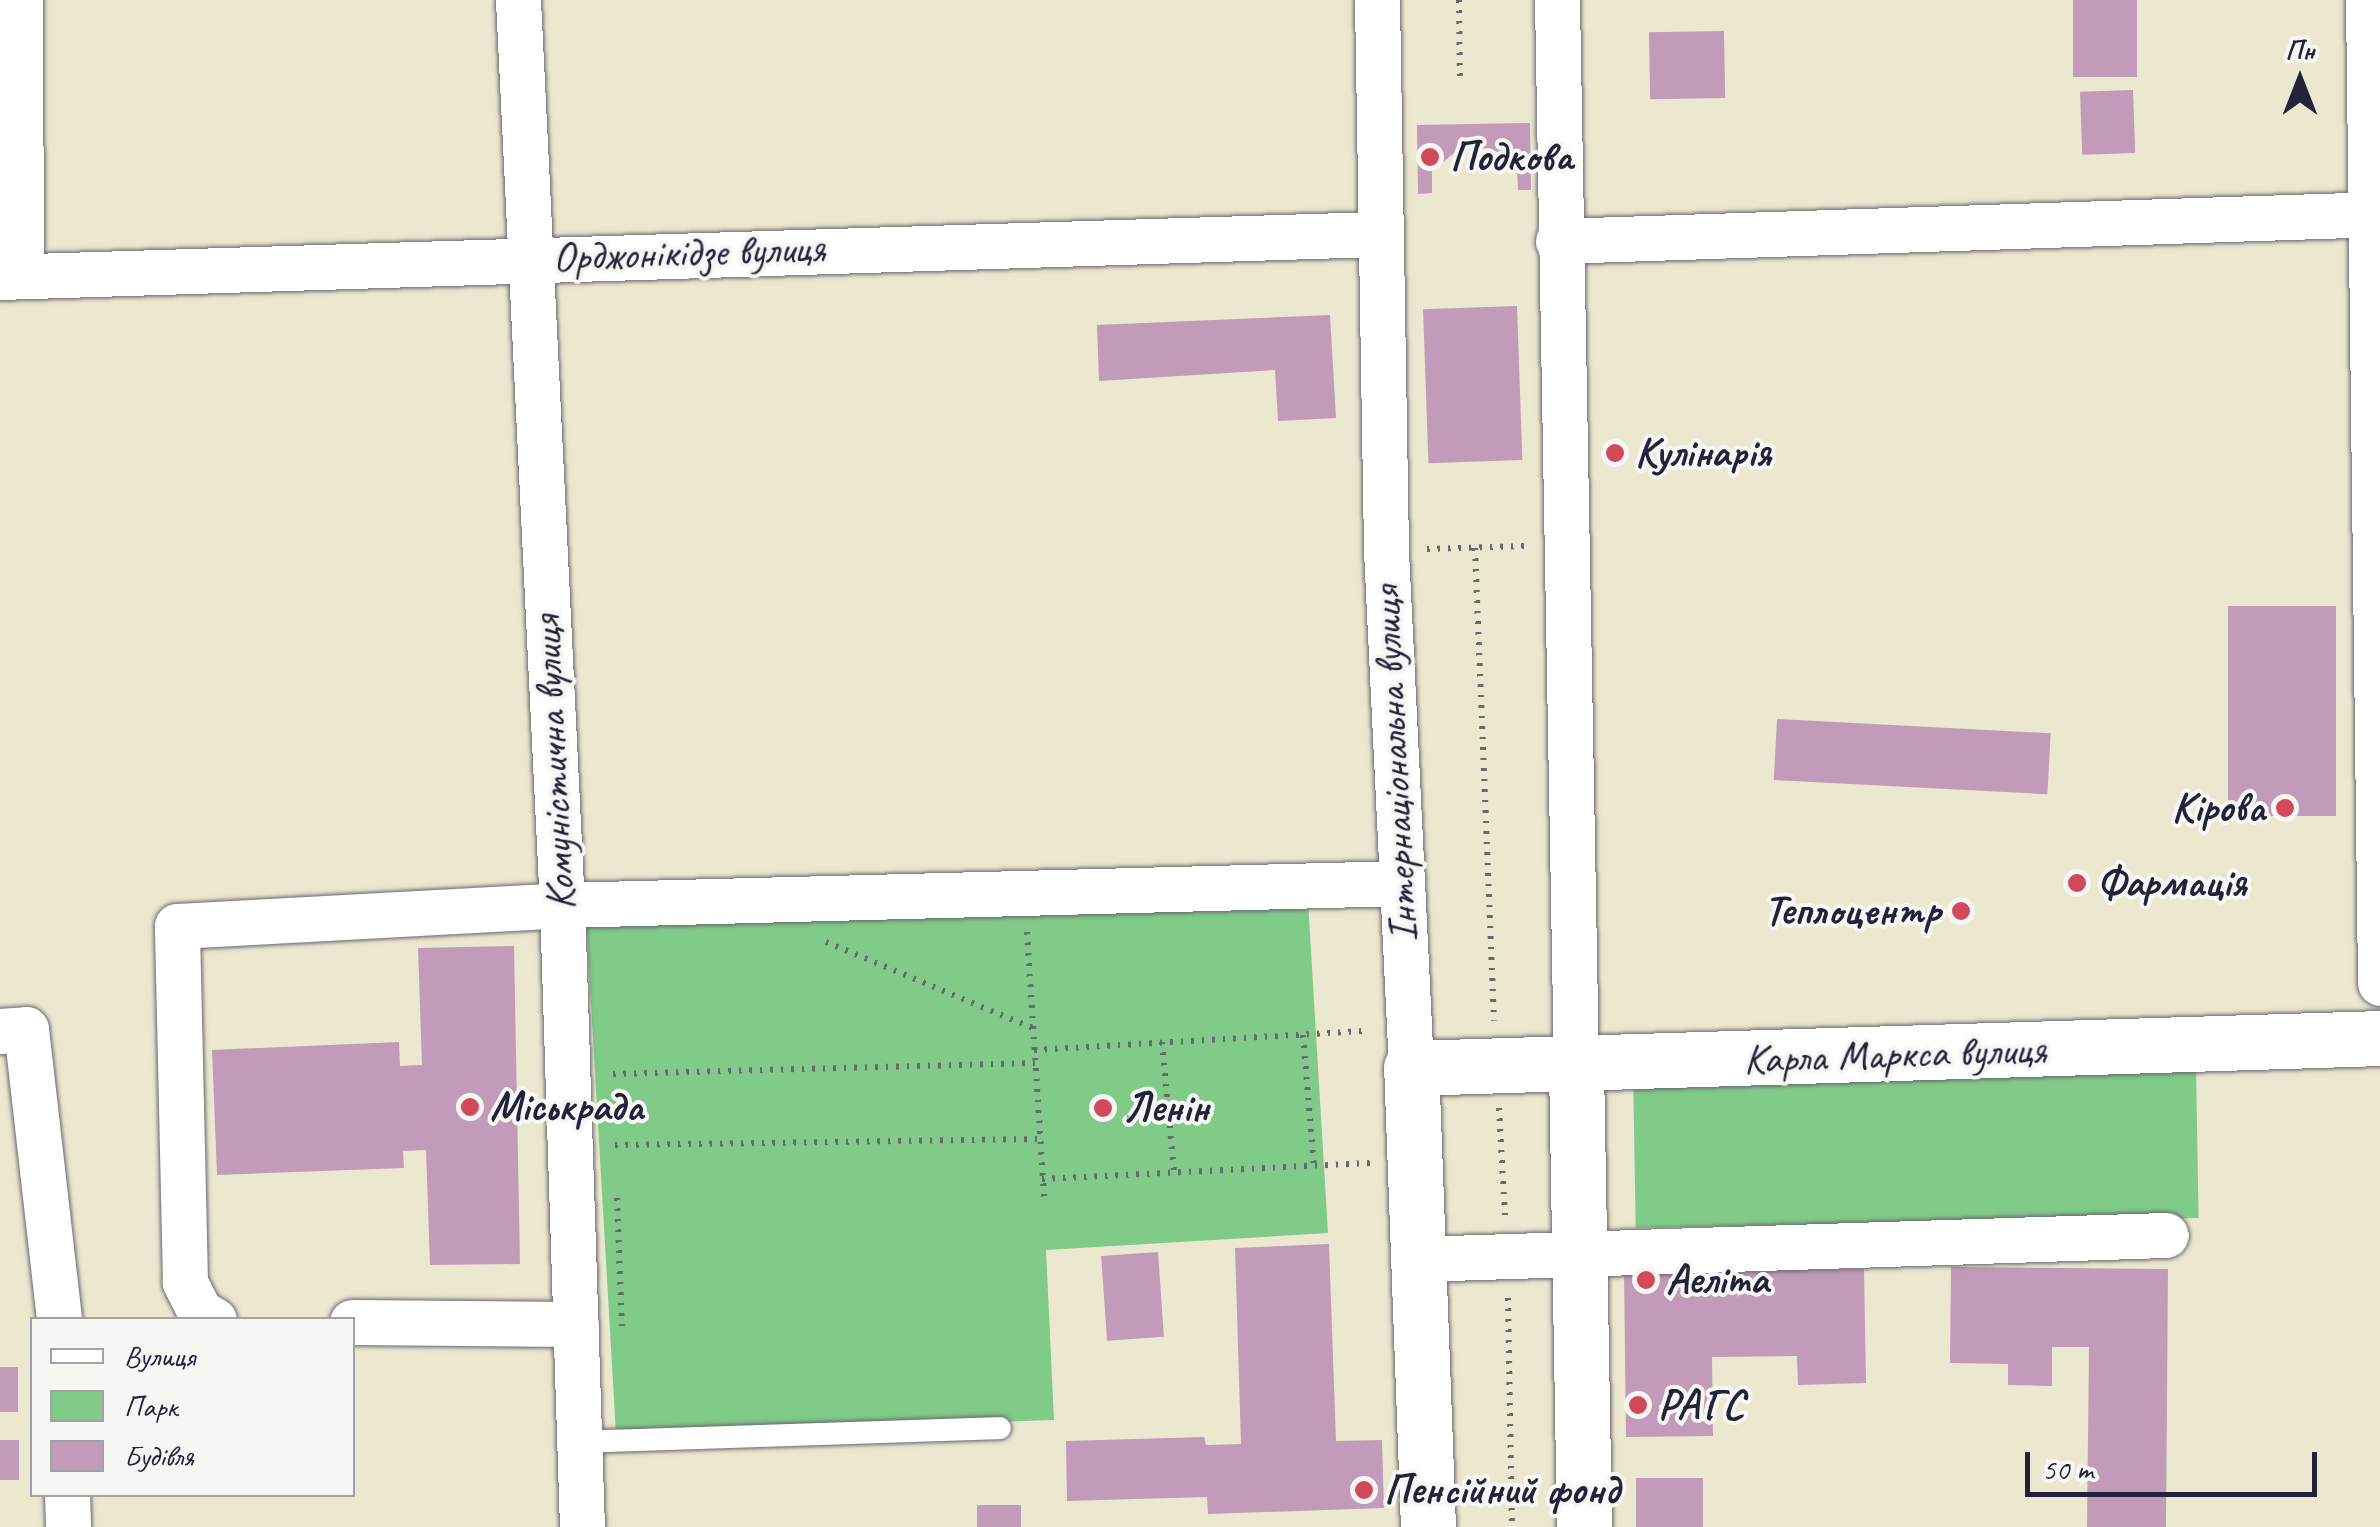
<!DOCTYPE html>
<html>
<head>
<meta charset="utf-8">
<style>
  body { margin:0 }
  #map { position:relative; width:2380px; height:1527px; overflow:hidden; background:#ece8cf; font-family:Caveat,sans-serif }
  div>[style] { position:absolute }
  [style*='--x'] { left:calc(var(--x)*1px); top:calc(var(--y)*1px); width:calc(var(--w)*1px); rotate:calc(var(--a)*1deg) }
  .green>* { inset:0; background:#81cb88; transform-origin:0 0 }
  .building>* { inset:0; background:#c29aba; transform-origin:0 0 }
  .path>* { height:6px; margin-top:-3px; transform-origin:0; background:repeating-linear-gradient(90deg,#69676f 0 2.5px,transparent 0 10.5px) }
  .roads { filter:drop-shadow(0 0 2px #69676f) drop-shadow(0 0 2px #69676f) }
  .lane>* { height:22px; margin:-11px; padding:0 11px; transform-origin:11px; border-radius:11px; background:#fff }
  .street>* { height:45px; margin:-22.5px; padding:0 22.5px; transform-origin:22.5px; border-radius:22.5px; background:#fff }
  .secondary>* { height:55px; margin:-27.5px; padding:0 27.5px; transform-origin:27.5px; border-radius:27.5px; background:#fff }
  .dots>* { width:28px; height:28px; translate:-50% -50%; box-sizing:border-box; border:5px solid #f6f6f2; border-radius:50% }
  span { translate:-50% -50%; white-space:nowrap; text-align:center; line-height:1.15; -webkit-text-stroke:8px #f6f6f2; paint-order:stroke }
  .poi-label { font-size:42px; color:#22223b; font-weight:700 }
  .left { translate:0 -50%; text-align:left }
  .right { translate:-100% -50%; text-align:right }
  .street-label { font-size:42px; color:#22223b }
  .legend { position:absolute; left:30px; top:1317px; width:325px; height:180px; box-sizing:border-box; background:#f6f6f2; border:2px solid #a1a1a9; margin:0; padding:12px 18px; list-style:none; font-size:30px; color:#22223b }
  .legend li { display:flex; align-items:center; gap:20px; height:50px }
  .legend b { width:50px; border:2px solid #a1a1a9 }
  .north { position:absolute; left:2250px; top:30px; width:100px; height:100px; -webkit-text-stroke:8px #f6f6f2; paint-order:stroke; rotate:0deg; font-size:28px; font-weight:700; line-height:40px; text-align:center; color:#22223b }
  .north::after { content:''; display:block; margin:auto; width:35px; height:45px; background:#22223b; clip-path:polygon(50% 0,100% 100%,50% 72%,0 100%) }
  .scale { position:absolute; left:2025px; top:1452px; width:292px; height:45px; box-sizing:border-box; border:5px solid #22223b; border-top:0; padding-left:12px; font-size:30px; line-height:35px; white-space:nowrap; color:#22223b; -webkit-text-stroke:8px #f6f6f2; paint-order:stroke }
</style>
</head>
<body>
<div id="map">
  <div class="green">
    <i style="clip-path:polygon(1308px 901px,1328px 1233px,1046px 1250px,1054px 1420px,616px 1434px,586px 917px)"></i>
    <i style="left:2196px;top:1067px;width:151px;height:563px;rotate:89deg"></i>
  </div>
  <div class="building">
    <i style="left:2073px;top:0;width:64px;height:77px"></i>
    <i style="left:1724px;top:31px;width:67px;height:75px;rotate:89deg"></i>
    <i style="left:2133px;top:90px;width:63px;height:53px;rotate:88deg"></i>
    <i style="clip-path:polygon(1530px 123px,1531px 190px,1518px 190px,1517px 169px,1505px 156px,1490px 148px,1459px 149px,1432px 171px,1432px 193px,1418px 194px,1417px 125px)"></i>
    <i style="left:1517px;top:306px;width:154px;height:94px;rotate:88deg"></i>
    <i style="clip-path:polygon(1330px 315px,1336px 418px,1278px 421px,1275px 370px,1099px 381px,1097px 325px)"></i>
    <i style="left:2228px;top:606px;width:108px;height:210px"></i>
    <i style="left:1777px;top:719px;width:274px;height:61px;rotate:3deg"></i>
    <i style="clip-path:polygon(514px 946px,520px 1264px,430px 1265px,426px 1150px,403px 1151px,404px 1168px,217px 1175px,212px 1050px,399px 1042px,400px 1066px,422px 1065px,418px 948px)"></i>
    <i style="clip-path:polygon(1329px 1244px,1336px 1441px,1382px 1440px,1384px 1508px,1208px 1514px,1207px 1497px,1067px 1501px,1066px 1441px,1204px 1437px,1206px 1445px,1241px 1444px,1235px 1248px)"></i>
    <i style="left:1158px;top:1252px;width:85px;height:57px;rotate:86deg"></i>
    <i style="clip-path:polygon(1951px 1267px,2168px 1269px,2166px 1527px,2087px 1527px,2089px 1347px,2052px 1347px,2052px 1386px,2008px 1385px,2008px 1364px,1950px 1363px)"></i>
    <i style="clip-path:polygon(1864px 1269px,1866px 1383px,1798px 1385px,1797px 1356px,1712px 1357px,1713px 1436px,1626px 1437px,1624px 1272px)"></i>
    <i style="left:0;top:1367px;width:18px;height:45px"></i>
    <i style="left:0;top:1440px;width:19px;height:40px"></i>
    <i style="left:1636px;top:1478px;width:67px;height:49px"></i>
    <i style="left:977px;top:1505px;width:44px;height:22px"></i>
  </div>
  <div class="path">
    <i style="--x:1459;--y:0;--w:83;--a:89.3"></i>
    <i style="--x:1475;--y:548;--w:473;--a:87.7"></i>
    <i style="--x:1427;--y:549;--w:97;--a:-1.8"></i>
    <i style="--x:1027;--y:932;--w:265;--a:86.3"></i>
    <i style="--x:826;--y:942;--w:224;--a:22.6"></i>
    <i style="--x:1303;--y:1035;--w:131;--a:85.2"></i>
    <i style="--x:1162;--y:1042;--w:131;--a:84.7"></i>
    <i style="--x:1034;--y:1050;--w:334;--a:-3.3"></i>
    <i style="--x:613;--y:1074;--w:422;--a:-1.5"></i>
    <i style="--x:1499;--y:1108;--w:108;--a:86.8"></i>
    <i style="--x:615;--y:1145;--w:425;--a:-0.8"></i>
    <i style="--x:1042;--y:1179;--w:329;--a:-2.8"></i>
    <i style="--x:617;--y:1198;--w:129;--a:87.8"></i>
    <i style="--x:1508;--y:1298;--w:229;--a:89"></i>
  </div>
  <div class="roads">
    <div class="lane">
      <i style="--x:580;--y:1442;--w:420;--a:-1.9"></i>
    </div>
    <div class="street">
      <i style="--x:20;--y:0;--w:276;--a:89.8"></i>
      <i style="--x:518;--y:0;--w:906;--a:87.22"></i>
      <i style="--x:562;--y:905;--w:622;--a:88.16"></i>
      <i style="--x:1377;--y:0;--w:551;--a:89.06"></i>
      <i style="--x:1386;--y:551;--w:518;--a:87.23"></i>
      <i style="--x:1557;--y:0;--w:1066;--a:88.98"></i>
      <i style="--x:2368;--y:0;--w:983;--a:89.3"></i>
      <i style="--x:1558;--y:241;--w:822;--a:-1.88"></i>
      <i style="--x:0;--y:277;--w:1379;--a:-1.79"></i>
      <i style="--x:0;--y:1031;--w:26;--a:-4"></i>
      <i style="--x:26;--y:1029;--w:293;--a:83.5"></i>
      <i style="--x:1418;--y:1259;--w:748;--a:-1.84"></i>
      <i style="--x:214;--y:1320;--w:16;--a:-150"></i>
      <i style="--x:200;--y:1312;--w:34;--a:-117"></i>
      <i style="--x:185;--y:1282;--w:356;--a:-91.3"></i>
      <i style="--x:177;--y:926;--w:386;--a:-3.1"></i>
      <i style="--x:562;--y:905;--w:838;--a:-1.5"></i>
      <i style="--x:352;--y:1322;--w:224;--a:0.5"></i>
      <i style="--x:67;--y:1494;--w:33;--a:88"></i>
    </div>
    <div class="secondary">
      <i style="--x:1576;--y:1066;--w:461;--a:89"></i>
      <i style="--x:1428;--y:1527;--w:459;--a:-92.1"></i>
      <i style="--x:1411;--y:1068;--w:969;--a:-1.77"></i>
    </div>
  </div>
  <div class="dots">
    <i style="left:1430px;top:157px;background:#d1495b"></i>
    <i style="left:1615px;top:453px;background:#d1495b"></i>
    <i style="left:2285px;top:808px;background:#d1495b"></i>
    <i style="left:2077px;top:883px;background:#d1495b"></i>
    <i style="left:1961px;top:911px;background:#d1495b"></i>
    <i style="left:470px;top:1107px;background:#d1495b"></i>
    <i style="left:1103px;top:1108px;background:#d1495b"></i>
    <i style="left:1646px;top:1280px;background:#d1495b"></i>
    <i style="left:1638px;top:1405px;background:#d1495b"></i>
    <i style="left:1364px;top:1490px;background:#d1495b"></i>
  </div>
  <div class="poi-label">
    <span class="left" style="left:1450px;top:157px">Подкова</span>
    <span class="left" style="left:1635px;top:453px">Кулінарія</span>
    <span class="right" style="left:2265px;top:808px">Кірова</span>
    <span class="left" style="left:2097px;top:883px">Фармація</span>
    <span class="right" style="left:1941px;top:911px">Теплоцентр</span>
    <span class="left" style="left:490px;top:1107px">Міськрада</span>
    <span class="left" style="left:1123px;top:1108px">Ленін</span>
    <span class="left" style="left:1666px;top:1280px">Аеліта</span>
    <span class="left" style="left:1658px;top:1405px">РАГС</span>
    <span class="left" style="left:1384px;top:1490px">Пенсійний фонд</span>
  </div>
  <div class="street-label">
    <span style="left:689px;top:253px;rotate:-2deg">Орджонікідзе вулиця</span>
    <span style="left:554px;top:763px;rotate:-93deg">Комуністична вулиця</span>
    <span style="left:1395px;top:764px;rotate:-93deg">Інтернаціональна вулиця</span>
    <span style="left:1895px;top:1055px;rotate:-2deg">Карла Маркса вулиця</span>
  </div>
  <ul class="legend">
  <li><b style="height:12px;background:#fff"></b>Вулиця</li>
  <li><b style="height:28px;background:#81cb88"></b>Парк</li>
  <li><b style="height:28px;background:#c29aba"></b>Будівля</li>
  </ul>
  <div class="north">Пн</div>
  <div class="scale">50 m</div>
</div>
</body>
</html>
